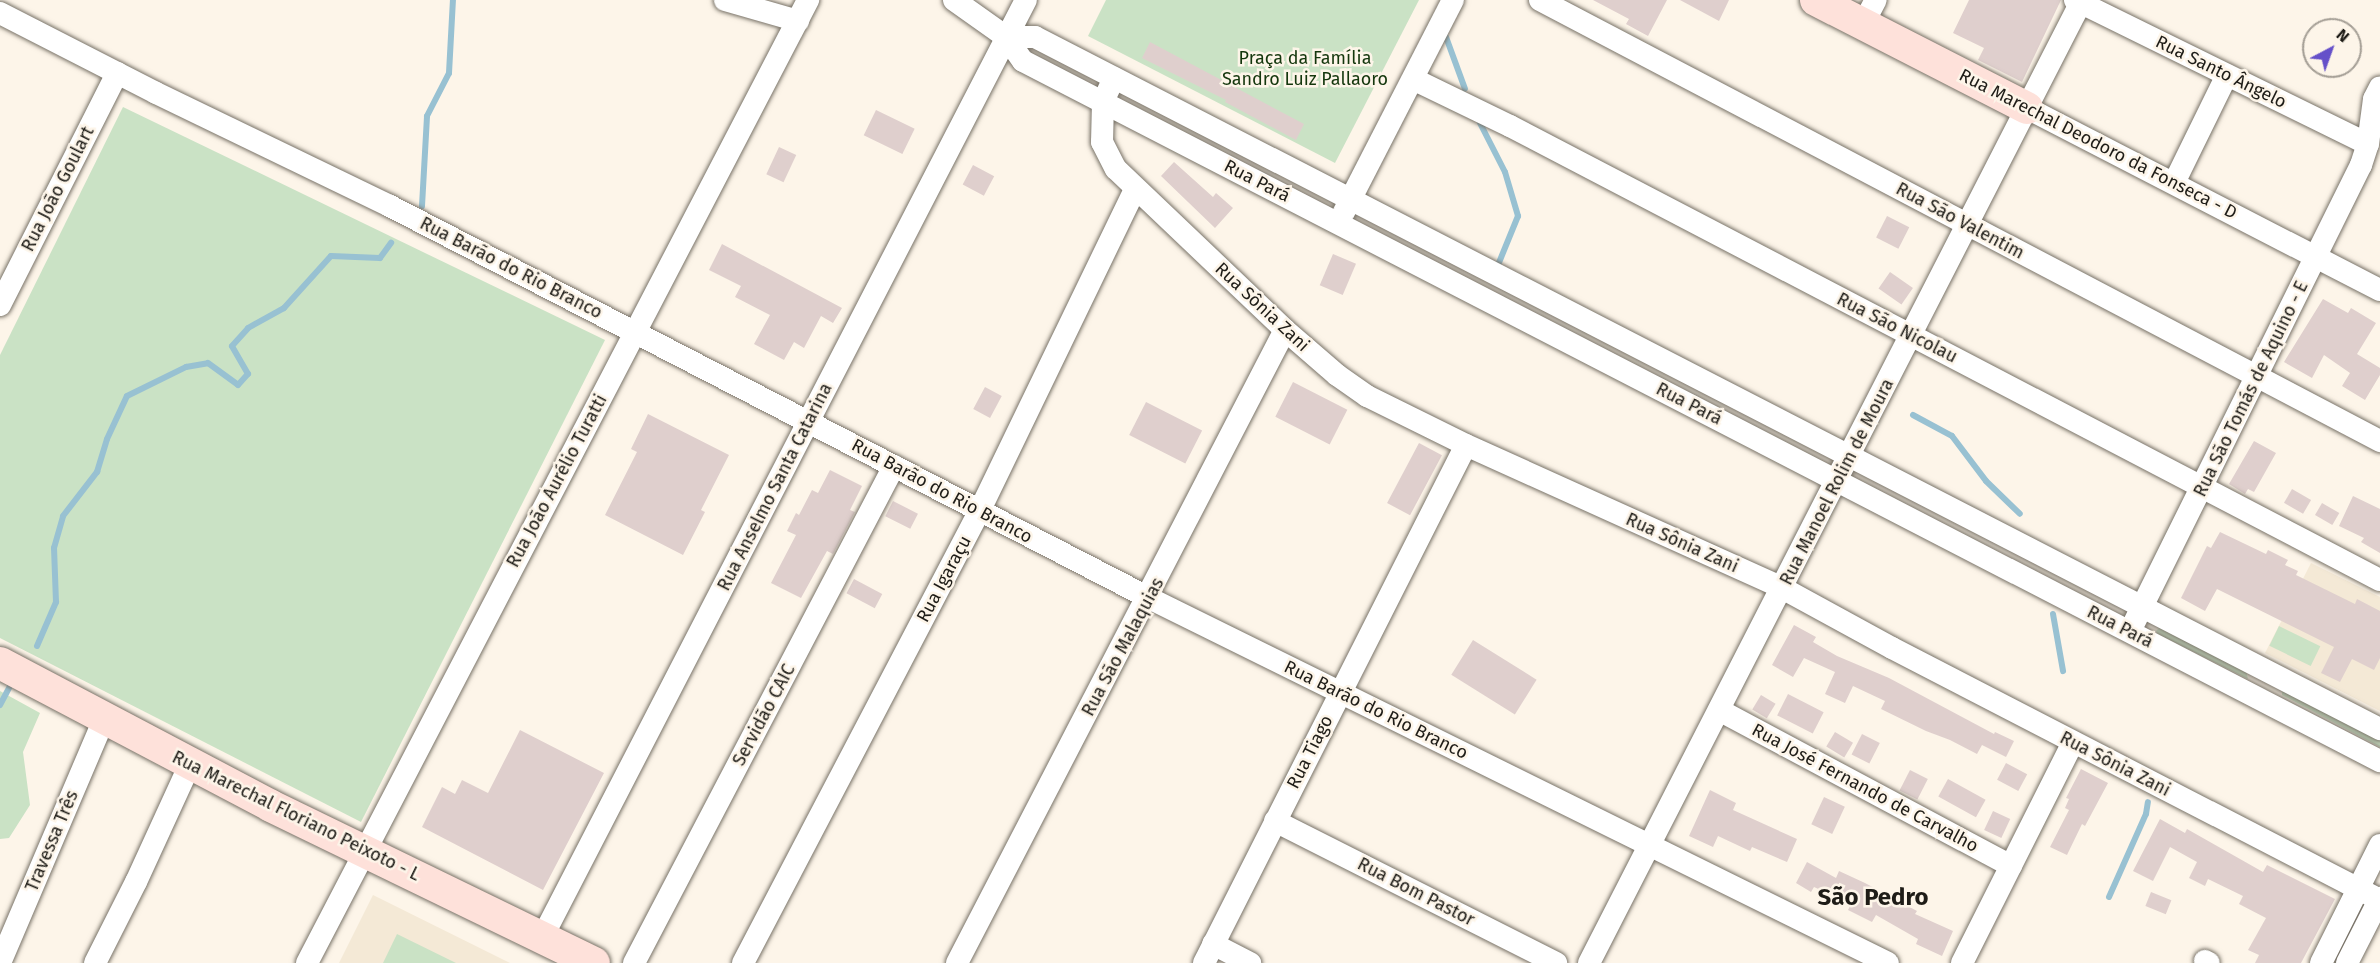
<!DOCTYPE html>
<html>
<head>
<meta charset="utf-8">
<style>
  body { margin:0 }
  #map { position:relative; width:2380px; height:963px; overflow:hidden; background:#fdf5e9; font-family:"Fira Sans",sans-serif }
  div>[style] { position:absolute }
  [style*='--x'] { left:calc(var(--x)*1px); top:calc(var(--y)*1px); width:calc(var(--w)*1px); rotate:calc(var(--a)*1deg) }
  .built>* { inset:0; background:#f4e9d6 }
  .green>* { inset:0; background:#cae2c5; transform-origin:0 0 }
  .stream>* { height:6px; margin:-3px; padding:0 3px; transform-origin:3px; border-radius:3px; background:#98c1d2 }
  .building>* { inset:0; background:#dfcfcd; transform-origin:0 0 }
  .roads { filter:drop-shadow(0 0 2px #787267) drop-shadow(0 0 2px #787267) }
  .street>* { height:22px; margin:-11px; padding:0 11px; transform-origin:11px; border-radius:11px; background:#fff }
  .secondary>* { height:32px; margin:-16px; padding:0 16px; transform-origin:16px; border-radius:16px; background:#fee1da }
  span { translate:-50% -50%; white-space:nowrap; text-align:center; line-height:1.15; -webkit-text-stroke:5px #fdf5e9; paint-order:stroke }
  .park-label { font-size:18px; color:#14370d }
  .street-label { font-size:18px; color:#1e1c17 }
  .district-label { font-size:24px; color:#1e1c17; font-weight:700 }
  .north { position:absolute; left:2302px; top:18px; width:60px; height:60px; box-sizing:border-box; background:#fdf5e9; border:2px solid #a49e95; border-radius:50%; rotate:41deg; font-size:16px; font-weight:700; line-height:24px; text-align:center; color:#1e1c17 }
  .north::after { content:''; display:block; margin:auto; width:21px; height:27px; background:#6550c9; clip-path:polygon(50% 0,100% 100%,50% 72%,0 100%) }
</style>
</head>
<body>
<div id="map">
  <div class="built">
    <i style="clip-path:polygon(2311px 563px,2380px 597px,2380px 711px,2265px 653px)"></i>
    <i style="clip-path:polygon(373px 895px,510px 963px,339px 963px)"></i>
  </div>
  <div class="green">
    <i style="clip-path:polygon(1106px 0,1419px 0,1335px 163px,1088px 36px)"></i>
    <i style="clip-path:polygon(123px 107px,605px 340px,361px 822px,0 638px,0 355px)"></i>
    <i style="left:2279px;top:626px;width:46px;height:22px;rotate:26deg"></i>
    <i style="clip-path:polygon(2159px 628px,2246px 671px,2248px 679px,2158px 634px,2156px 631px)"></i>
    <i style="clip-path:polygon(0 691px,40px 713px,23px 752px,30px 805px,9px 838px,0 839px)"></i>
    <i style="clip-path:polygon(2286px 691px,2380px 739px,2380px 747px,2282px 695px,2282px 692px)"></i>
    <i style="clip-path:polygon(397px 934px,456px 963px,383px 963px)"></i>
  </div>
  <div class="stream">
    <i style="--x:1446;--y:37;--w:55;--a:69.9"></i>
    <i style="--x:1480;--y:123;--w:55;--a:63"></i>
    <i style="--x:1505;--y:172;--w:46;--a:73.5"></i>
    <i style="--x:1518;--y:216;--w:53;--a:112.2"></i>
    <i style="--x:422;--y:206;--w:90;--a:-86.8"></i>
    <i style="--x:427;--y:116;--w:48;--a:-62.9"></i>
    <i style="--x:449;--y:73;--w:73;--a:-86.9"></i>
    <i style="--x:1913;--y:415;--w:44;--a:28.3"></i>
    <i style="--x:1952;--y:436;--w:56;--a:52.9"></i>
    <i style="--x:1986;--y:481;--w:47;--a:44.1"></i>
    <i style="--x:2053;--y:614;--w:58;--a:80"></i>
    <i style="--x:37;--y:646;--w:48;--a:-66.6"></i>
    <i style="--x:56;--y:602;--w:54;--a:-92.1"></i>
    <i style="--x:54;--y:548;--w:33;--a:-74"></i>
    <i style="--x:63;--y:516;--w:56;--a:-52.3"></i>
    <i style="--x:97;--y:472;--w:34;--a:-73"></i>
    <i style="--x:107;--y:439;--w:47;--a:-65.1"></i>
    <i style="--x:127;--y:396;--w:66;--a:-26.2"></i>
    <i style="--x:186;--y:367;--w:22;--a:-10"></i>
    <i style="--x:208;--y:363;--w:37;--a:36"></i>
    <i style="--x:238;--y:385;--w:15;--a:-48"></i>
    <i style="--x:248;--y:374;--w:32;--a:-120"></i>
    <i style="--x:232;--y:346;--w:24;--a:-48"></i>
    <i style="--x:248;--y:328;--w:41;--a:-29.1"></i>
    <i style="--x:284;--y:308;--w:70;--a:-47.9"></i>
    <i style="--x:331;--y:256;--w:49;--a:2.3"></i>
    <i style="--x:380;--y:258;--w:19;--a:-54"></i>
    <i style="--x:0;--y:705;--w:21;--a:-62"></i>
    <i style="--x:2109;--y:897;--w:91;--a:-66"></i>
    <i style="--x:2146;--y:814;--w:12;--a:-81"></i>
  </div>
  <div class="building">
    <i style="clip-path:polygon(1593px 0,1667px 0,1648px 36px,1626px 24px,1629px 19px)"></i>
    <i style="clip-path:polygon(1680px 0,1729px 0,1719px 21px)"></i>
    <i style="clip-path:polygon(1969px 0,2061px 0,2022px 82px,1978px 60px,1984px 48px,1953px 33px)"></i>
    <i style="clip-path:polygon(1150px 42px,1304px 124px,1296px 140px,1225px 102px,1226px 100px,1142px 58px)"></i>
    <i style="left:876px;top:110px;width:43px;height:28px;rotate:26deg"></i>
    <i style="left:779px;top:147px;width:19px;height:30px;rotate:25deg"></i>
    <i style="clip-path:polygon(1174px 162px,1213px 197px,1216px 193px,1233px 208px,1215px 228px,1161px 176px)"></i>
    <i style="left:973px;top:165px;width:24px;height:22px;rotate:28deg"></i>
    <i style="left:1887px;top:216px;width:25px;height:24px;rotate:27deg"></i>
    <i style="clip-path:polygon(722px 244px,842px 308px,833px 323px,821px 316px,804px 348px,794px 342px,784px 360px,754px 344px,770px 315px,735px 297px,741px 286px,709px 270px)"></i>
    <i style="left:1333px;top:254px;width:25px;height:34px;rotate:23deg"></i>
    <i style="left:1890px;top:272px;width:28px;height:20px;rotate:35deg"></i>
    <i style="clip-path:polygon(2323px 299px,2348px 313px,2351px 308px,2376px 323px,2357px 354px,2380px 368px,2380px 375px,2365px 400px,2342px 386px,2350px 373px,2324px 355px,2312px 378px,2284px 362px)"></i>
    <i style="left:1293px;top:382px;width:61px;height:39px;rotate:27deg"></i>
    <i style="left:985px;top:387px;width:19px;height:25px;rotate:28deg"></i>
    <i style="left:1146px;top:402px;width:63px;height:37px;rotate:27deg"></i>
    <i style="clip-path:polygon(648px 414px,729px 455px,701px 510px,705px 512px,683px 555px,605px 515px,637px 452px,631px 449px)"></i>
    <i style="clip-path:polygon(2254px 441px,2276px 453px,2254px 492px,2248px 489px,2245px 494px,2229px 484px)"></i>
    <i style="left:1419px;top:443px;width:26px;height:68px;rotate:28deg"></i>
    <i style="clip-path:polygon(830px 470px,862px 486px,850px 510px,855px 512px,833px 554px,827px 551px,801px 598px,771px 583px,796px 535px,787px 531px,796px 513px,799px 515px,812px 490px,818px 493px)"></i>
    <i style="left:2292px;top:489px;width:22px;height:16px;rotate:30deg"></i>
    <i style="clip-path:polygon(2353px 496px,2380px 509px,2380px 553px,2361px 542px,2364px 538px,2339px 526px)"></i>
    <i style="left:893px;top:501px;width:28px;height:17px;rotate:27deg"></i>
    <i style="left:2322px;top:503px;width:20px;height:14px;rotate:30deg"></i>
    <i style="clip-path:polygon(2220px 532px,2266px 554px,2268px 550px,2288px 560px,2285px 565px,2298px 571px,2296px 575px,2355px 604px,2357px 599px,2380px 611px,2380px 658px,2374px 670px,2352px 659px,2340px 682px,2321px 673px,2334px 647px,2217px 589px,2205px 611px,2181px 598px,2207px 546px,2211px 548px)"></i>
    <i style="left:854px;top:579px;width:32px;height:16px;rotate:28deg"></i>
    <i style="clip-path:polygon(1794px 625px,1816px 637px,1813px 642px,1837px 656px,1889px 678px,1994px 734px,1995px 732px,2014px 741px,2006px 757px,1982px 745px,1977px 754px,1950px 740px,1926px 731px,1881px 709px,1885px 701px,1853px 686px,1845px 703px,1825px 694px,1835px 672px,1804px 658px,1793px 677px,1772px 665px)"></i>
    <i style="left:1473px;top:640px;width:75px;height:41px;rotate:32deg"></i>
    <i style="left:1788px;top:694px;width:40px;height:24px;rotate:27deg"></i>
    <i style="left:1761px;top:695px;width:17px;height:17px;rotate:31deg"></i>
    <i style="clip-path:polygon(520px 730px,604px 773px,543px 890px,422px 827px,442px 787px,455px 794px,462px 780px,488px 793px)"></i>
    <i style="left:1835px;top:732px;width:21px;height:17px;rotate:31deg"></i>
    <i style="left:1862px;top:734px;width:20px;height:23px;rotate:27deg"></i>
    <i style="left:2006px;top:763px;width:24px;height:19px;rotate:28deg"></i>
    <i style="clip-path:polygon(2081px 769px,2108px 783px,2085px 826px,2082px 824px,2067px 855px,2050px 847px,2069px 810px,2065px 808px,2069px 799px,2066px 798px)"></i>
    <i style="left:1910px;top:770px;width:20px;height:23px;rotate:27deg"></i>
    <i style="left:1948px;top:779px;width:43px;height:20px;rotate:29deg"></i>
    <i style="clip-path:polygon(1710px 790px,1736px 803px,1733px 810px,1797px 839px,1787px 862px,1752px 847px,1750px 851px,1718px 836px,1713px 847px,1689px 836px)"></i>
    <i style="left:1824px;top:797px;width:23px;height:30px;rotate:25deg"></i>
    <i style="left:1993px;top:811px;width:19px;height:21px;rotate:25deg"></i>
    <i style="clip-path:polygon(2160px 819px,2185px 833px,2187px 829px,2263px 872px,2267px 865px,2335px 899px,2301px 963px,2255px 963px,2259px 955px,2248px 950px,2266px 918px,2239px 904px,2243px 896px,2208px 879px,2205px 886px,2189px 878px,2197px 862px,2170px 847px,2153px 881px,2133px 871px)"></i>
    <i style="clip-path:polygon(1807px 862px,1836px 878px,1839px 871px,1865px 883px,1917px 911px,1915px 914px,1953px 931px,1942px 956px,1916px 944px,1918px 939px,1876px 915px,1872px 922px,1848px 910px,1851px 904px,1814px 887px,1811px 892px,1796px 883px)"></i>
    <i style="left:2151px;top:892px;width:22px;height:15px;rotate:22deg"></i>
  </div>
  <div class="roads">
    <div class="street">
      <i style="--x:725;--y:0;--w:76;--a:16"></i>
      <i style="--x:954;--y:0;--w:64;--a:35.4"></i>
      <i style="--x:1006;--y:37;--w:29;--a:55"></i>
      <i style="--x:1023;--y:61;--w:1527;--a:27.29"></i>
      <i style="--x:1540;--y:0;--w:949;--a:27.7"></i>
      <i style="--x:2075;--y:0;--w:326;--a:26.2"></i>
      <i style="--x:0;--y:13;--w:175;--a:27.1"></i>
      <i style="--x:156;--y:93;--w:260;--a:25.8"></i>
      <i style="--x:390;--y:206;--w:854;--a:27.31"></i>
      <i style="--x:1149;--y:598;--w:824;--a:26.29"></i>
      <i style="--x:1863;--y:24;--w:27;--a:-62"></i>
      <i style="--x:1006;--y:37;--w:29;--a:0"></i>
      <i style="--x:1035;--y:37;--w:1513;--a:27.23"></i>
      <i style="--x:1114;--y:78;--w:26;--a:115"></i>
      <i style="--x:1103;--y:102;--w:40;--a:91.4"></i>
      <i style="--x:1102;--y:142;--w:30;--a:63"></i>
      <i style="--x:1116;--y:169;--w:233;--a:43.6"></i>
      <i style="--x:1285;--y:330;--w:69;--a:40.9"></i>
      <i style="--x:1337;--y:375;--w:37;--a:35"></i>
      <i style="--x:1367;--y:396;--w:110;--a:26.3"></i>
      <i style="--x:1466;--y:445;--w:347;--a:24.3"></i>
      <i style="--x:1782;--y:588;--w:125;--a:28.6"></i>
      <i style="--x:1892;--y:648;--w:549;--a:27.31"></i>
      <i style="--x:1413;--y:79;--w:108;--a:25.9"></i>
      <i style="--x:1510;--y:126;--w:981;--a:27.56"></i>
      <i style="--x:2027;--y:108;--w:397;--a:27.3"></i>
      <i style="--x:2174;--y:183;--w:120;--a:-63.9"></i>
      <i style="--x:1344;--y:212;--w:238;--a:-62.8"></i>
      <i style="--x:0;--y:305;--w:260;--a:-63.2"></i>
      <i style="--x:2135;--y:621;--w:509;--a:-63.64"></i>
      <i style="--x:2361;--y:165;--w:22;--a:-72"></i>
      <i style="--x:2368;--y:144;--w:45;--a:-82.4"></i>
      <i style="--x:2374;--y:99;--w:13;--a:-63"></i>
      <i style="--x:1719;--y:710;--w:331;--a:28.1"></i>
      <i style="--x:1275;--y:821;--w:315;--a:26.8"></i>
      <i style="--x:543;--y:936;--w:1053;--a:-62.71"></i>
      <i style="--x:1213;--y:944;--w:42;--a:27.2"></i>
      <i style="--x:2205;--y:961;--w:4;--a:27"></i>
      <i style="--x:0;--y:963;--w:265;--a:-66.9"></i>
      <i style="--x:95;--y:963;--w:91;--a:-63.2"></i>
      <i style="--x:136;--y:882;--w:130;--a:-65.4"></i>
      <i style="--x:307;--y:963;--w:1086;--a:-62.51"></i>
      <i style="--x:634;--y:963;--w:561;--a:-62.38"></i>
      <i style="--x:743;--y:963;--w:509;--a:-62.38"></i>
      <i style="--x:979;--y:512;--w:358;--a:-64.2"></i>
      <i style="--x:957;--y:963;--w:713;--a:-62.61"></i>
      <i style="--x:1204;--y:963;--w:580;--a:-63.17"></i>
      <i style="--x:1589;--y:963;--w:1082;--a:-62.89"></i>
      <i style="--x:1962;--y:963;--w:247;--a:-63.3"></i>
      <i style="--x:2321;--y:963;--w:132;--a:-63.4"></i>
      <i style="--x:2347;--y:963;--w:73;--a:-63.1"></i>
    </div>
    <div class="secondary">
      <i style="--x:1816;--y:0;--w:237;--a:27.1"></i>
      <i style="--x:0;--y:663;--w:306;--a:27.8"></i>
      <i style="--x:271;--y:806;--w:359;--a:25.9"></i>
    </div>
  </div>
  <div class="park-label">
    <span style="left:1305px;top:69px">Praça da Família<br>Sandro Luiz Pallaoro</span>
  </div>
  <div class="street-label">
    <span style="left:2221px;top:72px;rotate:26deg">Rua Santo Ângelo</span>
    <span style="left:2098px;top:144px;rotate:27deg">Rua Marechal Deodoro da Fonseca - D</span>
    <span style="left:1257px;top:181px;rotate:27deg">Rua Pará</span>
    <span style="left:58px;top:189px;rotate:-63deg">Rua João Goulart</span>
    <span style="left:1960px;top:221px;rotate:28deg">Rua São Valentim</span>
    <span style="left:511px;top:268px;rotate:27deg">Rua Barão do Rio Branco</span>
    <span style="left:1262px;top:307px;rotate:43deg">Rua Sônia Zani</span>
    <span style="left:1897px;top:328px;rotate:27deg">Rua São Nicolau</span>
    <span style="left:2251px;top:389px;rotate:-64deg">Rua São Tomás de Aquino - E</span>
    <span style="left:1689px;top:404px;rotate:27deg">Rua Pará</span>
    <span style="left:557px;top:481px;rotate:-62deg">Rua João Aurélio Turatti</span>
    <span style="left:1837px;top:482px;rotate:-63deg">Rua Manoel Rolim de Moura</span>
    <span style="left:775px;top:487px;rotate:-63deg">Rua Anselmo Santa Catarina</span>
    <span style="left:942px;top:491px;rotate:28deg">Rua Barão do Rio Branco</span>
    <span style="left:1682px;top:543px;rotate:24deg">Rua Sônia Zani</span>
    <span style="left:944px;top:579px;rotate:-62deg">Rua Igaraçu</span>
    <span style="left:2120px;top:627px;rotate:27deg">Rua Pará</span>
    <span style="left:1123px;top:647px;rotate:-62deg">Rua São Malaquias</span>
    <span style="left:1376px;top:710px;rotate:26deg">Rua Barão do Rio Branco</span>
    <span style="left:764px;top:715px;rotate:-62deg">Servidão CAIC</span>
    <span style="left:1310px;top:752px;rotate:-63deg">Rua Tiago</span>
    <span style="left:2115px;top:764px;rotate:27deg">Rua Sônia Zani</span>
    <span style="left:1865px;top:788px;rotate:28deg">Rua José Fernando de Carvalho</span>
    <span style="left:296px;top:816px;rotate:26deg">Rua Marechal Floriano Peixoto - L</span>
    <span style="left:52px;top:841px;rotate:-67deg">Travessa Três</span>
    <span style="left:1416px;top:892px;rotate:27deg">Rua Bom Pastor</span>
  </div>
  <div class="district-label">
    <span style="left:1873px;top:898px">São Pedro</span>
  </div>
  <div class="north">N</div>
</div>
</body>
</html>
